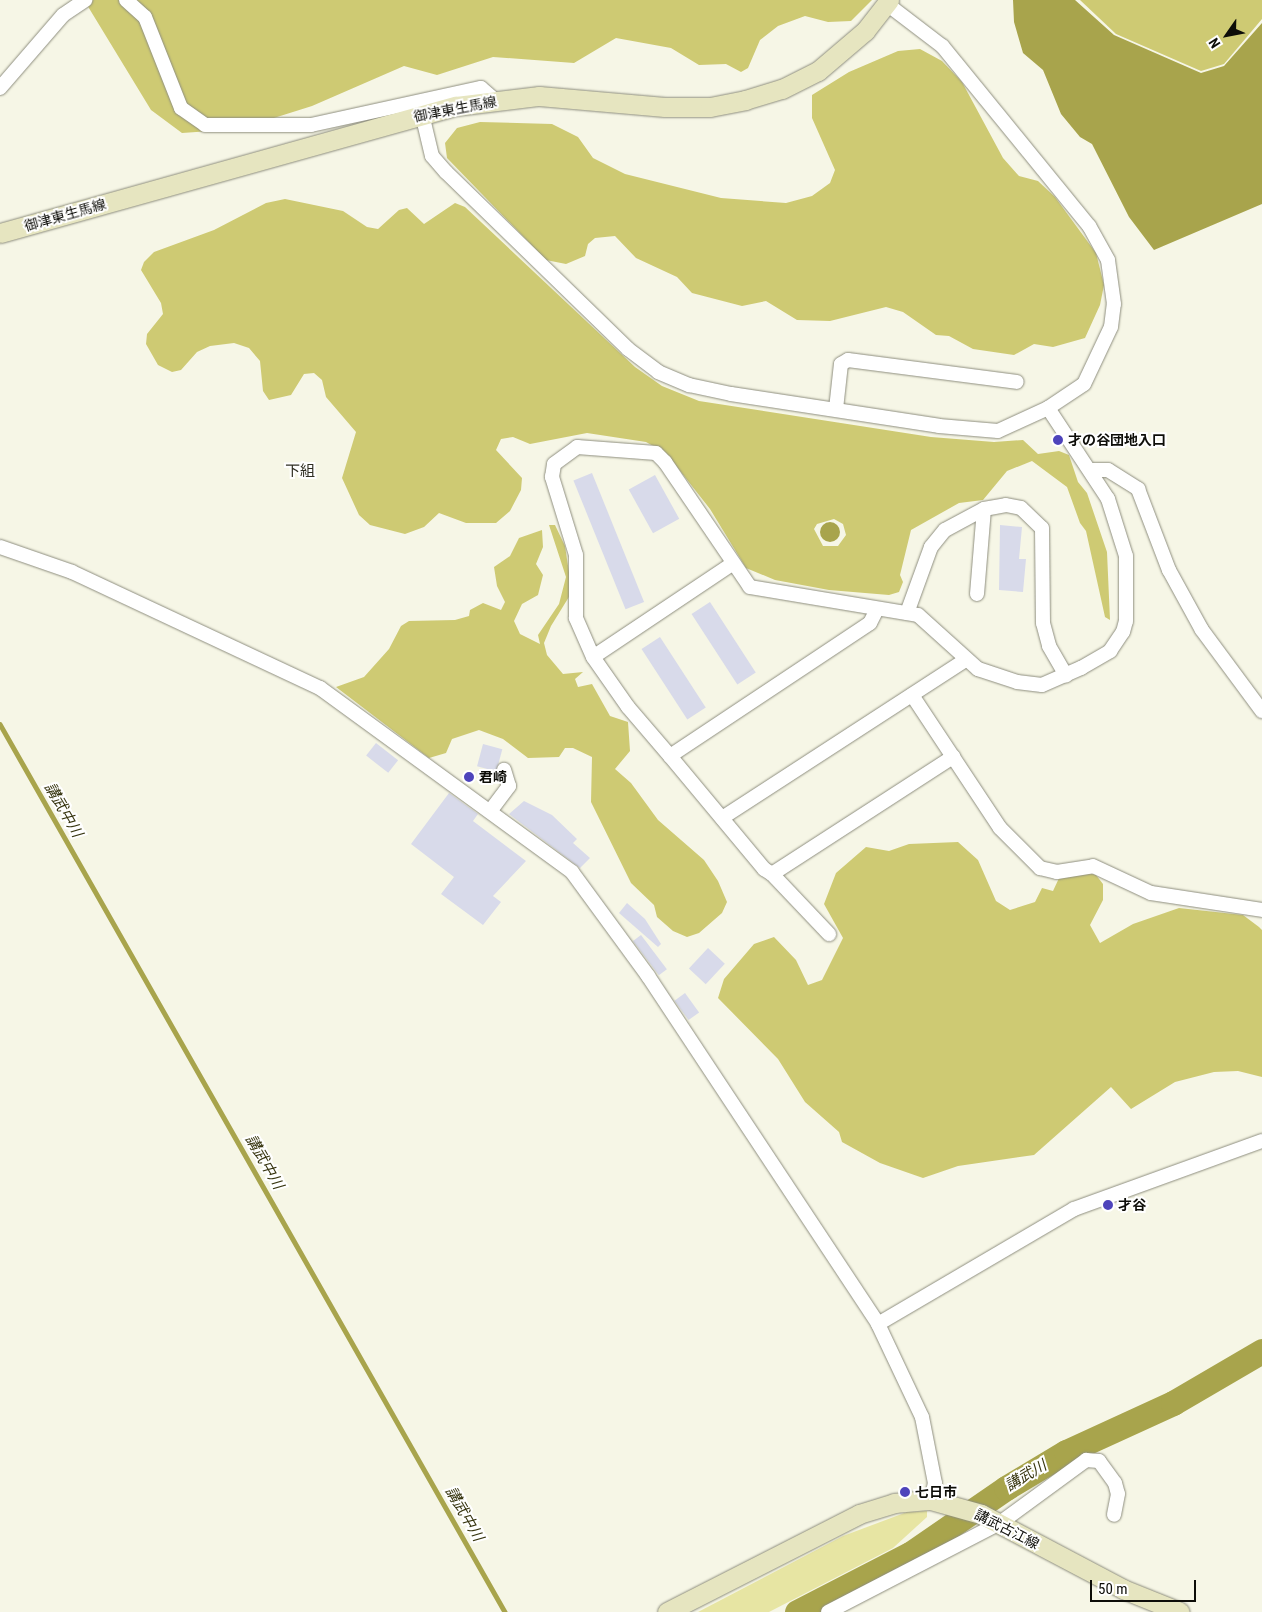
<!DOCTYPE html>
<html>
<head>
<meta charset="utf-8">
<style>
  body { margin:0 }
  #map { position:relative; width:1262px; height:1612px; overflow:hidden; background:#f6f6e6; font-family:"Roboto Condensed","Noto Sans JP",sans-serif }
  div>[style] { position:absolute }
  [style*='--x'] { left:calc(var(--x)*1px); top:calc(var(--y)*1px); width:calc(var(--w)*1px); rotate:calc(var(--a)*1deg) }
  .green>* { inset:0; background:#e7e5a3 }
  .forest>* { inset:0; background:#ceca73 }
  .water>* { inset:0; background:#a8a44c }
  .round { border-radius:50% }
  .stream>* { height:4.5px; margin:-2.25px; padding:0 2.25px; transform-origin:2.25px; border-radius:2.25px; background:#a8a44c }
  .river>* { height:25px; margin:-12.5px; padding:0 12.5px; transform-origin:12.5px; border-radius:12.5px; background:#a8a44c }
  .building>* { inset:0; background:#d8daea; transform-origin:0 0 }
  .roads { filter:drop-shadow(0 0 1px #8e8e7f) drop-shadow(0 0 1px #8e8e7f) }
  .minor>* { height:14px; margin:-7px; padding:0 7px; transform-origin:7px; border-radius:7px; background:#fff }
  .secondary>* { height:19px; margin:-9.5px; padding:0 9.5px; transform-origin:9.5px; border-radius:9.5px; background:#e6e5c0 }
  .dots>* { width:14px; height:14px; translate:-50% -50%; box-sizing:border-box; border:2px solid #fff; border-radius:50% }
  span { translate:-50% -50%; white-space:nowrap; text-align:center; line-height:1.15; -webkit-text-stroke:4px #fff; paint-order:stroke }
  .street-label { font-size:14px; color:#0d0d08 }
  .poi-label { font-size:14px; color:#0d0d08; font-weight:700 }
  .left { translate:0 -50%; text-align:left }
  .neighbourhood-label { font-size:15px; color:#2f2e22 }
  .water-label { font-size:15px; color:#37350f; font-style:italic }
  .north { position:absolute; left:1202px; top:10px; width:50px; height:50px; -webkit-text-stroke:4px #fff; paint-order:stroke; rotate:237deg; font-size:14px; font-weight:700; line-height:20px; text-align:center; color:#0d0d08 }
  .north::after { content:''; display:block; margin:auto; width:18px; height:22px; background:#0d0d08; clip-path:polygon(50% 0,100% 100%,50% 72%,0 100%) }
  .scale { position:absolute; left:1090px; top:1580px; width:106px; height:22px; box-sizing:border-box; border:2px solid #0d0d08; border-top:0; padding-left:6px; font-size:15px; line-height:18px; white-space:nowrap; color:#0d0d08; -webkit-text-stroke:4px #fff; paint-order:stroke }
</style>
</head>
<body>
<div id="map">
  <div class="green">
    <i style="clip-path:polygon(927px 1511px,927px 1517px,893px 1548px,769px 1612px,698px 1612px,843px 1536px,907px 1512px)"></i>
  </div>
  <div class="forest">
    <i style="clip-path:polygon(84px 0,872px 0,851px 21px,828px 22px,805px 16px,778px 26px,760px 40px,748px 68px,741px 72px,726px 64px,699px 65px,671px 48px,616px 38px,574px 63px,493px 57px,437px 75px,404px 66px,312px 106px,239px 129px,182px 133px,151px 110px)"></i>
    <i style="clip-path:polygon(1080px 0,1262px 0,1262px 19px,1224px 64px,1201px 71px,1116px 34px)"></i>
    <i style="clip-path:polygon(920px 49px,942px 61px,962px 82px,1003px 158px,1019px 176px,1038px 181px,1055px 197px,1096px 253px,1104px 285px,1100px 305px,1085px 338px,1053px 347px,1034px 344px,1014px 355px,973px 349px,949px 336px,936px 335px,903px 312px,886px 307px,830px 321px,797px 320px,766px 301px,742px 306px,692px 293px,677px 277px,636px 258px,615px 236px,595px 238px,588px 244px,585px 256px,566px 264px,546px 260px,447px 158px,445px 143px,457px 128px,480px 122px,552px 124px,578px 137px,593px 158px,625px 174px,721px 198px,786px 203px,812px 196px,830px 183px,835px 170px,812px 118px,812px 95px,849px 72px,898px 51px)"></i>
    <i style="clip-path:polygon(evenodd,285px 199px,343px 211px,367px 227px,378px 229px,399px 210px,407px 208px,424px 224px,455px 203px,465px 207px,635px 367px,662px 386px,699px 401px,931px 437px,994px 442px,1023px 440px,1038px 454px,1059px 451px,1069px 455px,1078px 482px,1087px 493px,1107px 552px,1110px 620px,1105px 617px,1086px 531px,1080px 523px,1067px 487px,1032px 461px,1007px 471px,983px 500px,959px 503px,911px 530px,900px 575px,903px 582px,899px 592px,889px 595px,829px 590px,775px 580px,746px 568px,710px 509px,666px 453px,646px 442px,587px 433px,530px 444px,513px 437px,501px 439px,496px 450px,522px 478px,521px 490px,510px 511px,496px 523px,466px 523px,439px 513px,424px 527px,405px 534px,370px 525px,359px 515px,342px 478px,356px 432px,326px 397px,322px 380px,314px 373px,304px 374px,291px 395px,269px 400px,263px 391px,260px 361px,249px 348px,234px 343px,210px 346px,197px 352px,181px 370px,172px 372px,158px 365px,146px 344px,147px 334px,163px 314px,161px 303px,141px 270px,144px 262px,154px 252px,214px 230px,266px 203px,285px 199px,834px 519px,843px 524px,846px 535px,838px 546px,823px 546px,814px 529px,817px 524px,834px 519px)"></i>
    <i style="clip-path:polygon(549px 525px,555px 525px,565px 546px,572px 592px,551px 626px,544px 643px,547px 655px,563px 674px,583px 672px,575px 679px,578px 687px,592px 684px,610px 716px,628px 722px,630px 751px,615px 769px,631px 783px,658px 820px,704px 860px,718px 881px,727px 902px,722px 913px,699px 933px,687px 937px,673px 931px,657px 917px,654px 905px,631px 883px,591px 802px,592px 757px,573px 748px,565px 748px,559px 757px,528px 758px,503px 739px,479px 730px,452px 739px,446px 753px,429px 758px,336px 687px,364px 677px,389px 649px,401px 626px,409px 621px,455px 620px,469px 616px,470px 610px,483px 603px,501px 610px,505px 602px,497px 586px,494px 567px,510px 556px,519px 538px,542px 530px,543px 547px,536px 564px,543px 575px,538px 595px,522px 604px,514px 621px,520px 634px,540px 644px,538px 635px,559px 604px,566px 577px)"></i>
    <i style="clip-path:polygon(958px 842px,978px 860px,996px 901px,1010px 910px,1035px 902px,1042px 888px,1053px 891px,1060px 876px,1084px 872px,1096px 875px,1103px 884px,1103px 900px,1090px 925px,1100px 943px,1133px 924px,1179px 908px,1243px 915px,1259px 927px,1262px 930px,1262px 1077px,1238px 1071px,1214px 1072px,1175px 1082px,1131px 1109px,1111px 1087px,1034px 1155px,958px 1166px,923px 1178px,880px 1163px,842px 1142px,839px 1132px,805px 1102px,778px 1059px,718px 998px,724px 979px,754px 944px,774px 937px,796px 960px,808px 985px,822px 980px,843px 938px,824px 904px,836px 873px,866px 847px,889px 851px,909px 844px)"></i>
  </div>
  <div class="water">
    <i style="clip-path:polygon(1013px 0,1075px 0,1114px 35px,1201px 73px,1224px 66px,1262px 23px,1262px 204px,1154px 250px,1129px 217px,1092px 144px,1080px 137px,1061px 114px,1043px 70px,1023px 53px,1014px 22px)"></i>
    <i class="round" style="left:820px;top:522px;width:20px;height:20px"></i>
  </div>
  <div class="stream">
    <i style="--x:0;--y:724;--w:1022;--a:60.37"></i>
  </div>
  <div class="river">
    <i style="--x:797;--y:1612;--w:127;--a:-27.2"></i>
    <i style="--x:910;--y:1554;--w:116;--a:-34.5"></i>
    <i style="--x:1006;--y:1488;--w:70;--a:-31"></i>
    <i style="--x:1066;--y:1452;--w:118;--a:-24.6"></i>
    <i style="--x:1173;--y:1403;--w:103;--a:-30.3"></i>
  </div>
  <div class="building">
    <i style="left:592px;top:473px;width:139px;height:20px;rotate:68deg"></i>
    <i style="left:655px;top:475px;width:50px;height:30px;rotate:61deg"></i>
    <i style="clip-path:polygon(1000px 525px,1022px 527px,1019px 559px,1026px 559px,1023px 592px,999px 590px)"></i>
    <i style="left:710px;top:602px;width:84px;height:22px;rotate:57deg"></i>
    <i style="left:660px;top:637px;width:84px;height:22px;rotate:57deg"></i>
    <i style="left:376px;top:743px;width:28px;height:16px;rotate:38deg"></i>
    <i style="left:483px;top:744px;width:20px;height:23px;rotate:15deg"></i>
    <i style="clip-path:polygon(449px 793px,478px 814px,473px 821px,526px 861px,493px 896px,501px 902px,483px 925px,441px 894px,454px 877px,411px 844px)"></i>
    <i style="clip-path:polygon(524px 801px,552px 815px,577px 839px,573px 843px,590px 858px,580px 868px,509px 814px)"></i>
    <i style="clip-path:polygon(627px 903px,645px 919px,661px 944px,658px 947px,619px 913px)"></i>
    <i style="left:641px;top:935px;width:43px;height:10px;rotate:53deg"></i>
    <i style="left:708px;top:948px;width:23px;height:28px;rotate:43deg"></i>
    <i style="left:685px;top:993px;width:24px;height:13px;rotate:54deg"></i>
  </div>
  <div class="roads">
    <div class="minor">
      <i style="--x:126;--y:0;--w:25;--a:42"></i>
      <i style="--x:145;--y:17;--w:98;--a:68.4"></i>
      <i style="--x:181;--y:108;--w:29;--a:35"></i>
      <i style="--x:205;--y:125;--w:106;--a:0"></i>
      <i style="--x:311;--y:125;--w:174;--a:-12.3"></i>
      <i style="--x:481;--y:88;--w:18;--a:41"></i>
      <i style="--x:0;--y:88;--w:96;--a:-49.2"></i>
      <i style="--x:63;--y:15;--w:27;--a:-34"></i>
      <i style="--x:422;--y:114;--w:43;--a:76.6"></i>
      <i style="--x:432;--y:156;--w:21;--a:49"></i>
      <i style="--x:446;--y:172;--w:254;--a:44.2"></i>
      <i style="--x:628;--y:349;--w:38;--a:37"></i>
      <i style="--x:658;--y:372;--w:34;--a:23"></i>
      <i style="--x:689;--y:385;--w:43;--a:12.1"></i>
      <i style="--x:731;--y:394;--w:210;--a:8.7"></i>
      <i style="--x:939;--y:426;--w:59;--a:4.8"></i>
      <i style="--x:998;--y:431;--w:55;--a:-24.7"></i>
      <i style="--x:1048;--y:408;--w:43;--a:-33.7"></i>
      <i style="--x:1084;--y:384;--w:63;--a:-64.7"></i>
      <i style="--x:1111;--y:327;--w:23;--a:-83"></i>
      <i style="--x:1114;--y:304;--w:44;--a:-97.8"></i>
      <i style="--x:1108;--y:260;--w:39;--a:-119"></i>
      <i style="--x:1089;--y:226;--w:232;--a:-129.2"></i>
      <i style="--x:942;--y:46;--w:69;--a:-142.6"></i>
      <i style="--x:836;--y:409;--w:45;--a:-83.7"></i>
      <i style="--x:841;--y:364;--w:8;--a:-30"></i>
      <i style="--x:848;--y:360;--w:170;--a:7.4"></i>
      <i style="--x:1092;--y:470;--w:16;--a:0"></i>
      <i style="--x:1108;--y:470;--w:36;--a:32"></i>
      <i style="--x:1138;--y:489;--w:87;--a:69.1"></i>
      <i style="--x:1169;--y:570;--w:68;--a:61.2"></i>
      <i style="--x:1202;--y:630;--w:101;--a:53.5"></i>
      <i style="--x:0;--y:547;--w:76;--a:19.1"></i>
      <i style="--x:72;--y:572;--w:274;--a:25.1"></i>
      <i style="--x:320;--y:688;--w:312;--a:36.1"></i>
      <i style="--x:572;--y:872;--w:129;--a:53.8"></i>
      <i style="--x:648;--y:976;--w:417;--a:56.5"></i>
      <i style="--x:878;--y:1324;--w:103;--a:64.7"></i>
      <i style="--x:922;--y:1417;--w:67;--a:78.9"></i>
      <i style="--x:935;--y:1483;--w:17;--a:103"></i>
      <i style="--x:732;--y:564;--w:167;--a:146.2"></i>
      <i style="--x:593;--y:657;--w:61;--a:55"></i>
      <i style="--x:628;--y:707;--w:65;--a:49.4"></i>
      <i style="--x:670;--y:756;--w:240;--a:-33.6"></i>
      <i style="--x:870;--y:623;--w:13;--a:-63"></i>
      <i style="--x:977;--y:594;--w:85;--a:-85.3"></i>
      <i style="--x:907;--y:613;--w:70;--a:-70"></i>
      <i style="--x:931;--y:547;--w:22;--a:-51"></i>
      <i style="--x:945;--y:530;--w:44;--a:-28.3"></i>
      <i style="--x:984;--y:509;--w:22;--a:-10"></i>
      <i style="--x:1006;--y:505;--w:15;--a:11"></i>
      <i style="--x:1021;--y:508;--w:29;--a:44"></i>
      <i style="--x:1042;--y:528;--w:95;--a:89.4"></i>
      <i style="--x:1043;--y:623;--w:24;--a:75"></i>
      <i style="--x:1049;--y:646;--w:34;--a:60"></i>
      <i style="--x:593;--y:657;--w:43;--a:-113.6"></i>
      <i style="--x:576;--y:618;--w:63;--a:-90"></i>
      <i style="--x:576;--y:555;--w:82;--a:-107.1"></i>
      <i style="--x:552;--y:477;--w:13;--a:-81"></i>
      <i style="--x:554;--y:464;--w:29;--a:-36"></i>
      <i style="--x:577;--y:447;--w:79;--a:4.3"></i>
      <i style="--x:656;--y:453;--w:13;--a:45"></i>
      <i style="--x:665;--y:462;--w:151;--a:55.8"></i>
      <i style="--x:750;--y:587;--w:170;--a:9.5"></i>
      <i style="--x:918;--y:615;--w:81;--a:42"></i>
      <i style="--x:978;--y:669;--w:41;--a:18.4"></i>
      <i style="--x:1017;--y:682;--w:25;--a:7"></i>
      <i style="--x:1042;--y:685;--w:43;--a:-23.6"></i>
      <i style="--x:1081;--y:668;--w:34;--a:-30"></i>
      <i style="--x:1110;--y:651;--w:23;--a:-56"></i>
      <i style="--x:1123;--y:632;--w:11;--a:-75"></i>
      <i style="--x:1126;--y:621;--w:65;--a:-90"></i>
      <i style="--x:1126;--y:556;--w:60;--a:-107.5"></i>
      <i style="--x:1108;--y:499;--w:109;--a:-123.4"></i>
      <i style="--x:912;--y:695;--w:159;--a:56.5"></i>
      <i style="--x:1000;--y:828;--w:57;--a:45"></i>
      <i style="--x:1040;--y:868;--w:17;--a:13"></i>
      <i style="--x:1057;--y:872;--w:36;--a:-9"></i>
      <i style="--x:1093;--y:866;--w:64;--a:25"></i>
      <i style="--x:1151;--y:893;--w:112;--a:8.7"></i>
      <i style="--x:670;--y:756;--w:147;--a:50.2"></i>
      <i style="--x:764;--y:869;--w:9;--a:32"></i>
      <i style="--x:772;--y:874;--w:216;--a:-32.9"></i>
      <i style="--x:491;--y:810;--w:30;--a:-53"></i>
      <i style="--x:509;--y:786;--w:17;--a:-107"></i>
      <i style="--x:722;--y:818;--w:290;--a:-33"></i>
      <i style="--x:772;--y:874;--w:83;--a:46.5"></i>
      <i style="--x:878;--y:1324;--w:227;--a:-30.4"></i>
      <i style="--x:1074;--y:1209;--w:200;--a:-19.9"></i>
      <i style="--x:828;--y:1612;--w:194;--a:-27.4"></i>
      <i style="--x:1000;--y:1523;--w:107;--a:-36.2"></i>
      <i style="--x:1086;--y:1460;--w:13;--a:4"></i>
      <i style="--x:1099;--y:1461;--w:27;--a:54"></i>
      <i style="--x:1115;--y:1483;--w:11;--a:75"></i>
      <i style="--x:1118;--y:1494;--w:21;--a:101"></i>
    </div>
    <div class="secondary">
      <i style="--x:0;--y:233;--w:473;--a:-15.6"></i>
      <i style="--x:456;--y:106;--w:84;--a:-6.9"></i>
      <i style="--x:539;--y:96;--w:126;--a:5"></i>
      <i style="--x:665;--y:107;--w:45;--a:0"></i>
      <i style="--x:710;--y:107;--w:36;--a:-11"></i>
      <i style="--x:745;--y:100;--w:39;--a:-17"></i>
      <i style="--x:782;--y:89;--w:40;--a:-26.6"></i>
      <i style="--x:818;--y:71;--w:62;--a:-40.4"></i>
      <i style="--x:865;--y:31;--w:39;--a:-52"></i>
      <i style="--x:667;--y:1612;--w:216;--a:-27"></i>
      <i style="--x:859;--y:1514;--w:37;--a:-17"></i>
      <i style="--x:894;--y:1503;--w:37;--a:-5"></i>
      <i style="--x:931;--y:1500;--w:52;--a:15.6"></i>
      <i style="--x:981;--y:1514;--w:161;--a:27.8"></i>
      <i style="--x:1123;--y:1589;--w:61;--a:22"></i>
    </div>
  </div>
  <div class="dots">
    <i style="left:1058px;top:440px;background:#4e44bb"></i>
    <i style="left:469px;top:777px;background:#4e44bb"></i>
    <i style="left:1108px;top:1205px;background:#4e44bb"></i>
    <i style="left:905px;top:1492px;background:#4e44bb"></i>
  </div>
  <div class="street-label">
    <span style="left:455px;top:109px;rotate:-11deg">御津東生馬線</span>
    <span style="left:65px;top:215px;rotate:-16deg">御津東生馬線</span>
    <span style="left:1007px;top:1529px;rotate:27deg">講武古江線</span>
  </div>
  <div class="poi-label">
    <span class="left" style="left:1068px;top:440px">才の谷団地入口</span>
    <span class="left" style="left:479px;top:777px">君崎</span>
    <span class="left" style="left:1118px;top:1205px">才谷</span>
    <span class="left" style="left:915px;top:1492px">七日市</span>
  </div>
  <div class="neighbourhood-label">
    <span style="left:300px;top:472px">下組</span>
  </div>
  <div class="water-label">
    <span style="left:63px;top:810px;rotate:60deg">講武中川</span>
    <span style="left:264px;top:1162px;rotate:60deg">講武中川</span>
    <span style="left:1026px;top:1476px;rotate:-31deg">講武川</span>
    <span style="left:464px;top:1514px;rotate:60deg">講武中川</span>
  </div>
  <div class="north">N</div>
  <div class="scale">50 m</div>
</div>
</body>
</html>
